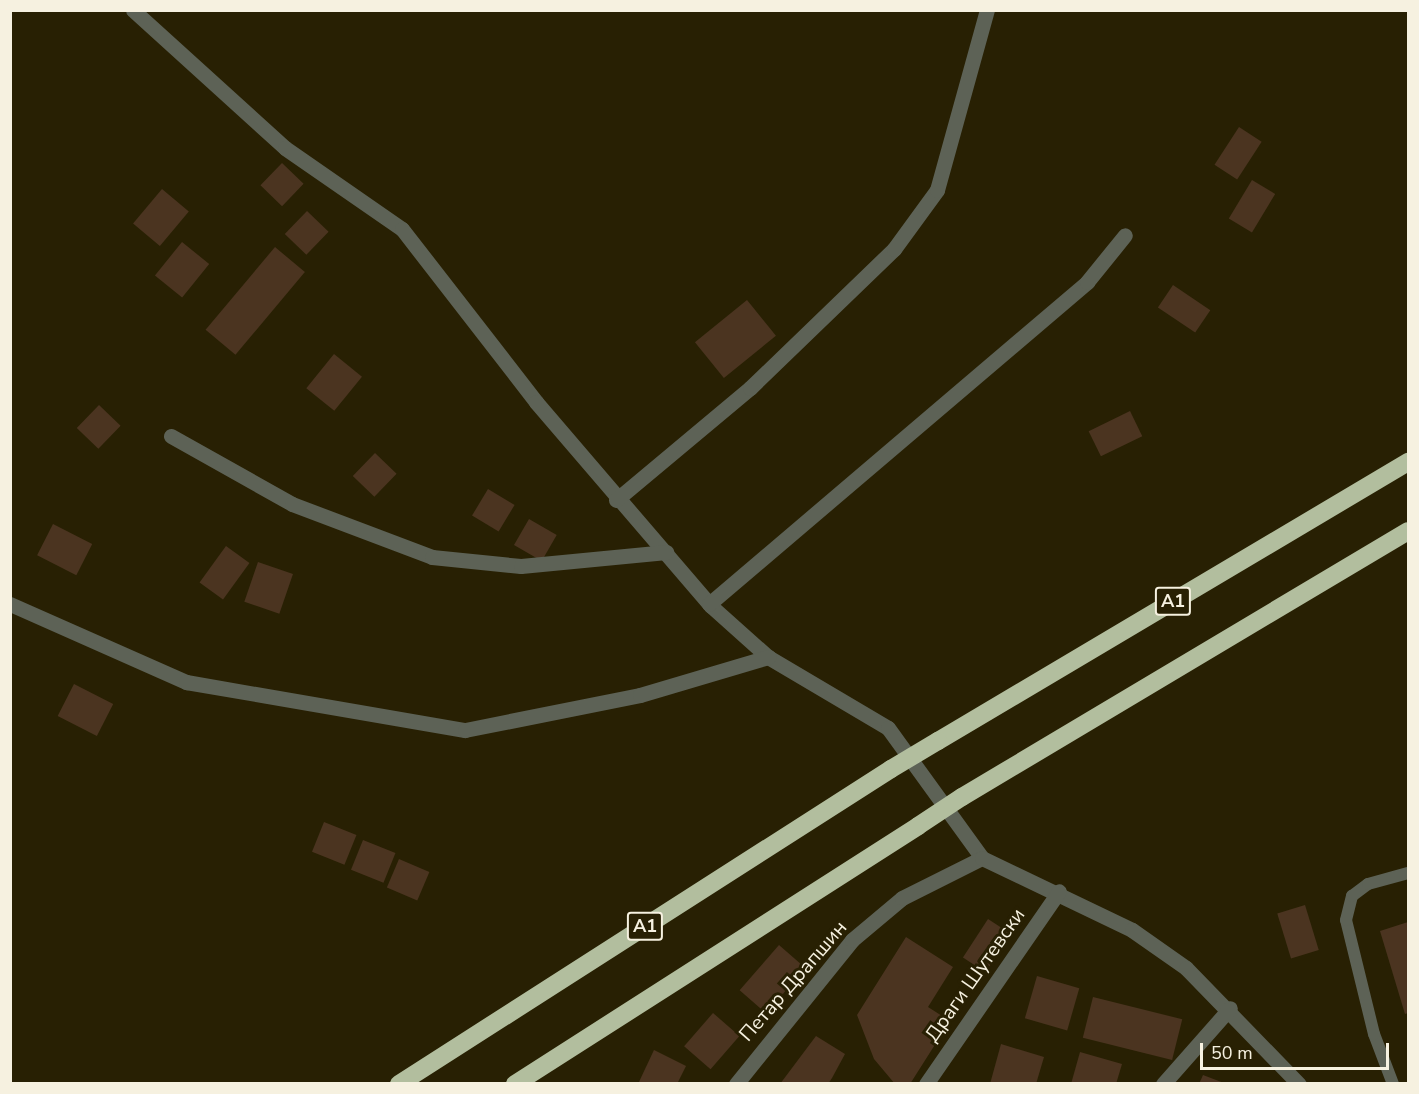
<!DOCTYPE html>
<html>
<head>
<meta charset="utf-8">
<style>
  body { margin:0 }
  #map { position:relative; width:1419px; height:1094px; overflow:hidden; background:#282003; font-family:"Nunito Sans",sans-serif }
  div>[style] { position:absolute }
  [style*='--x'] { left:calc(var(--x)*1px); top:calc(var(--y)*1px); width:calc(var(--w)*1px); rotate:calc(var(--a)*1deg) }
  .building>* { inset:0; background:#4b3420; transform-origin:0 0 }
  .lane>* { height:12px; margin:-6px; padding:0 6px; transform-origin:6px; border-radius:6px; background:#5d6256 }
  .street>* { height:15px; margin:-7.5px; padding:0 7.5px; transform-origin:7.5px; border-radius:7.5px; background:#5d6256 }
  .highway>* { height:18px; margin:-9px; padding:0 9px; transform-origin:9px; border-radius:9px; background:#b2be9e }
  .highway-bridge>* { height:18px; margin:-9px; padding:0 9px; transform-origin:9px; border-radius:9px; background:#b2be9e }
  span { translate:-50% -50%; white-space:nowrap; text-align:center; line-height:1.15; -webkit-text-stroke:6px #282003; paint-order:stroke }
  .shield-label span { padding:2px 4px; background:#282003; border:2px solid; border-radius:4px; -webkit-text-stroke-width:0 }
  .shield-label { font-size:18px; color:#f6f1e0; font-weight:700 }
  .street-label { font-size:20px; color:#f6f1e0 }
  .frame { position:absolute; inset:0; border:12px solid #f6f1e0; pointer-events:none }
  .scale { position:absolute; left:1200px; top:1043px; width:189px; height:27px; box-sizing:border-box; border:3px solid #f6f1e0; border-top:0; padding-left:8px; font-size:18px; line-height:21px; white-space:nowrap; color:#f6f1e0; -webkit-text-stroke:4px #282003; paint-order:stroke }
</style>
</head>
<body>
<div id="map">
  <div class="building">
    <i style="left:1239px;top:127px;width:27px;height:45px;rotate:33deg"></i>
    <i style="left:282px;top:163px;width:30px;height:31px;rotate:44deg"></i>
    <i style="left:1252px;top:180px;width:27px;height:45px;rotate:31deg"></i>
    <i style="left:162px;top:189px;width:35px;height:45px;rotate:40deg"></i>
    <i style="left:307px;top:211px;width:30px;height:32px;rotate:44deg"></i>
    <i style="left:182px;top:242px;width:35px;height:43px;rotate:39deg"></i>
    <i style="left:275px;top:247px;width:39px;height:108px;rotate:40deg"></i>
    <i style="left:1173px;top:285px;width:45px;height:27px;rotate:34deg"></i>
    <i style="left:747px;top:300px;width:46px;height:67px;rotate:51deg"></i>
    <i style="left:334px;top:354px;width:36px;height:44px;rotate:39deg"></i>
    <i style="left:99px;top:405px;width:30px;height:32px;rotate:44deg"></i>
    <i style="left:1130px;top:411px;width:28px;height:46px;rotate:64deg"></i>
    <i style="left:375px;top:453px;width:30px;height:32px;rotate:44deg"></i>
    <i style="left:488px;top:489px;width:31px;height:31px;rotate:31deg"></i>
    <i style="left:529px;top:519px;width:32px;height:30px;rotate:30deg"></i>
    <i style="left:53px;top:524px;width:44px;height:35px;rotate:27deg"></i>
    <i style="left:226px;top:546px;width:29px;height:45px;rotate:36deg"></i>
    <i style="left:258px;top:562px;width:37px;height:42px;rotate:19deg"></i>
    <i style="left:74px;top:684px;width:44px;height:36px;rotate:27deg"></i>
    <i style="left:324px;top:822px;width:35px;height:32px;rotate:22deg"></i>
    <i style="left:363px;top:840px;width:35px;height:32px;rotate:22deg"></i>
    <i style="left:399px;top:859px;width:33px;height:31px;rotate:23deg"></i>
    <i style="left:1305px;top:905px;width:47px;height:29px;rotate:73deg"></i>
    <i style="left:988px;top:919px;width:27px;height:46px;rotate:33deg"></i>
    <i style="clip-path:polygon(1408px 922px,1408px 1013px,1405px 1014px,1380px 931px)"></i>
    <i style="clip-path:polygon(906px 937px,953px 967px,928px 1007px,950px 1021px,910px 1084px,895px 1084px,874px 1059px,857px 1015px)"></i>
    <i style="left:779px;top:945px;width:35px;height:60px;rotate:41deg"></i>
    <i style="left:1037px;top:976px;width:44px;height:44px;rotate:16deg"></i>
    <i style="left:1093px;top:997px;width:92px;height:42px;rotate:14deg"></i>
    <i style="left:713px;top:1013px;width:35px;height:44px;rotate:41deg"></i>
    <i style="clip-path:polygon(816px 1036px,845px 1054px,832px 1078px,828px 1084px,780px 1084px)"></i>
    <i style="clip-path:polygon(1001px 1044px,1044px 1057px,1036px 1084px,990px 1084px)"></i>
    <i style="clip-path:polygon(654px 1050px,686px 1066px,677px 1084px,638px 1084px)"></i>
    <i style="clip-path:polygon(1080px 1052px,1122px 1064px,1116px 1084px,1071px 1084px)"></i>
    <i style="clip-path:polygon(1203px 1075px,1224px 1083px,1224px 1084px,1199px 1084px)"></i>
  </div>
  <div class="lane">
    <i style="--x:1393;--y:1084;--w:53;--a:-110.8"></i>
    <i style="--x:1374;--y:1034;--w:117;--a:-103.8"></i>
    <i style="--x:1346;--y:920;--w:25;--a:-76"></i>
    <i style="--x:1352;--y:896;--w:20;--a:-37"></i>
    <i style="--x:1368;--y:884;--w:41;--a:-15.4"></i>
  </div>
  <div class="street">
    <i style="--x:133;--y:10;--w:205;--a:42.2"></i>
    <i style="--x:285;--y:148;--w:142;--a:34.7"></i>
    <i style="--x:402;--y:229;--w:219;--a:52.2"></i>
    <i style="--x:536;--y:402;--w:269;--a:49.4"></i>
    <i style="--x:711;--y:606;--w:76;--a:41.8"></i>
    <i style="--x:768;--y:657;--w:139;--a:30.6"></i>
    <i style="--x:888;--y:728;--w:160;--a:54.1"></i>
    <i style="--x:171;--y:436;--w:139;--a:29.3"></i>
    <i style="--x:292;--y:504;--w:150;--a:20.7"></i>
    <i style="--x:432;--y:557;--w:89;--a:5.8"></i>
    <i style="--x:521;--y:566;--w:146;--a:-5.5"></i>
    <i style="--x:616;--y:500;--w:175;--a:-39.9"></i>
    <i style="--x:750;--y:388;--w:200;--a:-44"></i>
    <i style="--x:894;--y:249;--w:73;--a:-53.9"></i>
    <i style="--x:937;--y:190;--w:187;--a:-74.5"></i>
    <i style="--x:10;--y:604;--w:193;--a:23.9"></i>
    <i style="--x:186;--y:682;--w:283;--a:9.8"></i>
    <i style="--x:465;--y:730;--w:178;--a:-11.3"></i>
    <i style="--x:640;--y:695;--w:134;--a:-16.5"></i>
    <i style="--x:709;--y:604;--w:497;--a:-40.4"></i>
    <i style="--x:1087;--y:282;--w:60;--a:-51"></i>
    <i style="--x:736;--y:1084;--w:185;--a:-51.1"></i>
    <i style="--x:852;--y:940;--w:65;--a:-40"></i>
    <i style="--x:902;--y:898;--w:89;--a:-26.6"></i>
    <i style="--x:982;--y:858;--w:166;--a:25.6"></i>
    <i style="--x:1132;--y:930;--w:66;--a:35.1"></i>
    <i style="--x:1186;--y:968;--w:162;--a:45.8"></i>
    <i style="--x:926;--y:1084;--w:234;--a:-55.4"></i>
    <i style="--x:1163;--y:1084;--w:101;--a:-48.6"></i>
  </div>
  <div class="highway">
    <i style="--x:938;--y:741;--w:547;--a:-30.69"></i>
    <i style="--x:962;--y:797;--w:519;--a:-30.81"></i>
    <i style="--x:399;--y:1084;--w:584;--a:-32.63"></i>
    <i style="--x:515;--y:1084;--w:479;--a:-32.6"></i>
  </div>
  <div class="highway-bridge">
    <i style="--x:891;--y:769;--w:55;--a:-30.8"></i>
    <i style="--x:918;--y:826;--w:53;--a:-33.4"></i>
  </div>
  <div class="shield-label">
    <span style="left:1173px;top:601px">A1</span>
    <span style="left:645px;top:926px">A1</span>
  </div>
  <div class="street-label">
    <span style="left:975px;top:975px;rotate:-55deg">Драги Шутевски</span>
    <span style="left:793px;top:981px;rotate:-49deg">Петар Драпшин</span>
  </div>
  <div class="frame"></div>
  <div class="scale">50 m</div>
</div>
</body>
</html>
